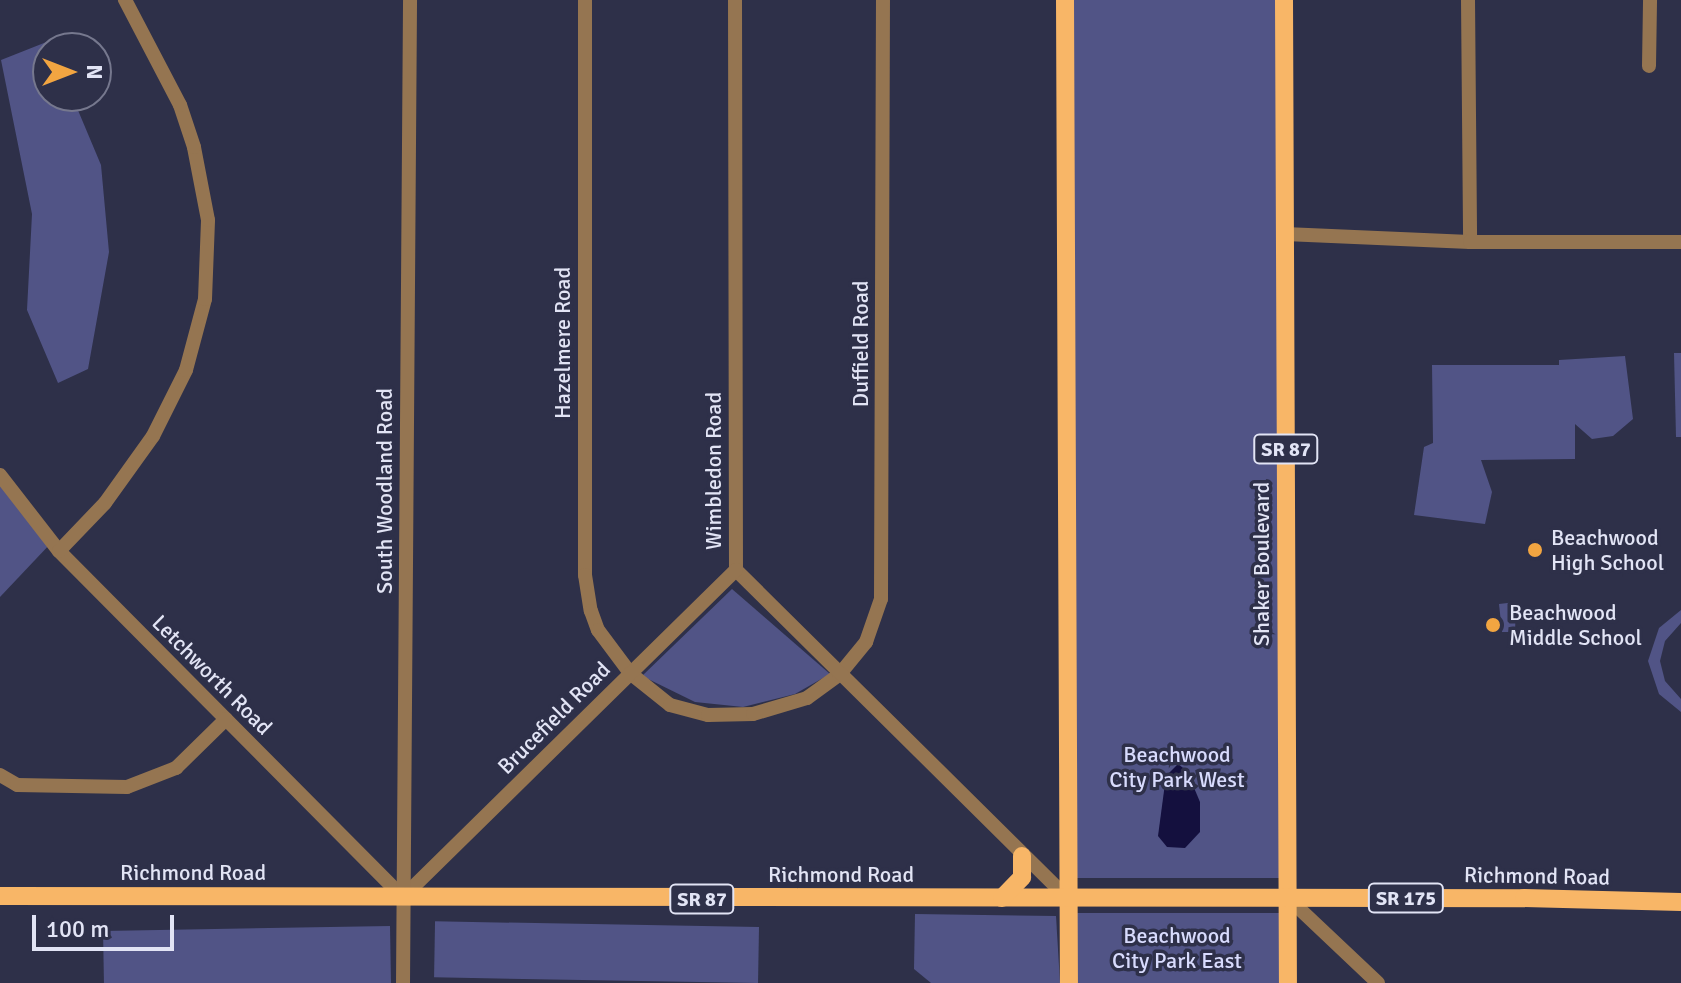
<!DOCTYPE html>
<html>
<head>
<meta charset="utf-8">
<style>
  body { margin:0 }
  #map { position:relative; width:1681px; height:983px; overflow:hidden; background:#2e3049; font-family:Signika,sans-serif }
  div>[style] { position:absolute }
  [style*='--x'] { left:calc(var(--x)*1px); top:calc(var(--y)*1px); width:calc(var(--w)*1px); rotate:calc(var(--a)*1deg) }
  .green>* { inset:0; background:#515486; transform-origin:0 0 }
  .water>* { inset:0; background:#14103e }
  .minor>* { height:14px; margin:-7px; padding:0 7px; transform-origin:7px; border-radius:7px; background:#957551 }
  .major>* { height:18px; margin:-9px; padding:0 9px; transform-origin:9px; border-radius:9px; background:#f8b667 }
  .dots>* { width:22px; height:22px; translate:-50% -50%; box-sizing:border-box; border:4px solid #2e3049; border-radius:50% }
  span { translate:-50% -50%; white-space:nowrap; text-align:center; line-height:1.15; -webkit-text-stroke:7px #2e3049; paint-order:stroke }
  .shield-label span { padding:2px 6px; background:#2e3049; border:2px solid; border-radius:6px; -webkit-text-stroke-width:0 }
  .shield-label { font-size:20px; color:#e2e4f5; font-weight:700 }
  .street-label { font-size:22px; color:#e2e4f5 }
  .poi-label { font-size:22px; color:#e2e4f5 }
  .left { translate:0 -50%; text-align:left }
  .park-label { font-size:22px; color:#d8dbfd }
  .north { position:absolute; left:32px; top:32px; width:80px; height:80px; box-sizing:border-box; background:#2e3049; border:2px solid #76788e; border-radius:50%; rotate:90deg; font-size:22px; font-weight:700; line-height:32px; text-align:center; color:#e2e4f5 }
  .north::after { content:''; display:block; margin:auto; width:28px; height:36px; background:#f2a541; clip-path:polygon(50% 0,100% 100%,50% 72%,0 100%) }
  .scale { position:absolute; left:32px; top:915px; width:142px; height:36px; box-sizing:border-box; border:4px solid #e2e4f5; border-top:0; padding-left:10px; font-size:24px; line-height:28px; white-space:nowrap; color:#e2e4f5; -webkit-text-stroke:6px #2e3049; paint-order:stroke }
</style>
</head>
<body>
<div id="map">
  <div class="green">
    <i style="left:1065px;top:0;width:219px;height:878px"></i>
    <i style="clip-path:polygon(49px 41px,48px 96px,72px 96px,101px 165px,109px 252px,88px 369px,58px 383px,27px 310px,32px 214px,1px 60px)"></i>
    <i style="clip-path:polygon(1674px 353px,1681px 353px,1681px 437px,1676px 437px)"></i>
    <i style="clip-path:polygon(1625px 356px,1633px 419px,1613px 436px,1592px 439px,1575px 424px,1575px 459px,1481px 460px,1492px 492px,1485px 524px,1414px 515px,1424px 447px,1433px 443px,1432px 365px,1559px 365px,1559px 360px)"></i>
    <i style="clip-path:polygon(0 475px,52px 542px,0 597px)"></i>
    <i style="clip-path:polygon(732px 589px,830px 674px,795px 694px,743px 707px,695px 702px,642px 676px)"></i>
    <i style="clip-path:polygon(1516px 602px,1515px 632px,1502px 632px,1499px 604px)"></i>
    <i style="clip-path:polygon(1681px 610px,1681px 623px,1665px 641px,1660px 661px,1665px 681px,1681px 699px,1681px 712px,1659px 694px,1648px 661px,1659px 628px)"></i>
    <i style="left:1075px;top:913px;width:205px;height:70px"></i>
    <i style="clip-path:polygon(915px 914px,1056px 916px,1060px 983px,931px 983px,914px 969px)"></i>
    <i style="left:390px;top:926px;width:57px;height:287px;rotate:89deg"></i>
    <i style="left:759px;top:927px;width:56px;height:324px;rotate:91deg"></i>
  </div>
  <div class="water">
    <i style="clip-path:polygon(1178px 764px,1187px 771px,1200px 802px,1200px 832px,1185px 848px,1167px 847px,1158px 836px,1166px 776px)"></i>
  </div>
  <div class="minor">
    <i style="--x:585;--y:0;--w:575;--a:90"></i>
    <i style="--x:585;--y:575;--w:36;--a:81"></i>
    <i style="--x:591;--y:611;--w:20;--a:70"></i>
    <i style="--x:598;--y:630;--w:54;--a:53.3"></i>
    <i style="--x:630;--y:673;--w:51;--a:38.7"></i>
    <i style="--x:670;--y:705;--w:39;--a:15"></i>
    <i style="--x:708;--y:715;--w:45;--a:-1.3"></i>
    <i style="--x:753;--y:714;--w:56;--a:-16.5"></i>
    <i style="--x:807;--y:698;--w:39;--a:-36"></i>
    <i style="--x:839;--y:675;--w:43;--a:-50.7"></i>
    <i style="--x:866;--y:642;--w:46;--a:-70.8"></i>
    <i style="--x:881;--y:599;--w:599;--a:-89.81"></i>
    <i style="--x:735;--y:0;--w:570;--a:89.9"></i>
    <i style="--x:736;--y:570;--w:467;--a:44.7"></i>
    <i style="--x:1468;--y:0;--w:242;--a:89.5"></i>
    <i style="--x:1649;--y:66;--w:66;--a:-89.1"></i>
    <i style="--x:1285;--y:234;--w:185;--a:2.5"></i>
    <i style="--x:1470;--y:242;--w:211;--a:0"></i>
    <i style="--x:0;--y:475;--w:96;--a:52.2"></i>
    <i style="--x:59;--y:551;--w:488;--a:45.2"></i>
    <i style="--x:59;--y:551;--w:66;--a:-46.2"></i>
    <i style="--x:105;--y:503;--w:82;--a:-54.4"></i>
    <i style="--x:153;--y:436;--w:74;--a:-63.4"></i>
    <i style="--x:186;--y:370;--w:73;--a:-75"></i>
    <i style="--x:205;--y:299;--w:79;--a:-87.8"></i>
    <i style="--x:208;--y:220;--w:74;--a:-100.9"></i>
    <i style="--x:194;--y:147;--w:44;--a:-108.4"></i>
    <i style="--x:180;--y:105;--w:119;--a:-117.6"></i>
    <i style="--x:0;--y:775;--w:20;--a:30"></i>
    <i style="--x:17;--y:785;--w:110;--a:1"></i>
    <i style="--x:127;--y:787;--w:53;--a:-21.2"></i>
    <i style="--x:176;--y:768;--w:70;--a:-44.4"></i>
    <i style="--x:403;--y:897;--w:467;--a:-44.5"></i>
    <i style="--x:1288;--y:898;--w:124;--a:43.4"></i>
    <i style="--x:403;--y:983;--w:983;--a:-89.59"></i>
  </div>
  <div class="major">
    <i style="--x:1065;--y:0;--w:983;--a:89.77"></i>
    <i style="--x:1284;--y:0;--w:983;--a:89.77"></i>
    <i style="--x:0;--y:896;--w:1524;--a:0.08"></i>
    <i style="--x:1524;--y:898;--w:157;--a:1.5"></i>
    <i style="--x:1002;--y:898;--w:29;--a:-46"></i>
    <i style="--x:1022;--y:877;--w:21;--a:-90"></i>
  </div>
  <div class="dots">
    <i style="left:1535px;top:550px;background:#f2a541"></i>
    <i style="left:1493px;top:625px;background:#f2a541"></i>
  </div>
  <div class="shield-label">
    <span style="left:1286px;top:449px">SR 87</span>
    <span style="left:1406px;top:898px">SR 175</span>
    <span style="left:702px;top:899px">SR 87</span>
  </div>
  <div class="street-label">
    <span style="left:563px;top:343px;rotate:-90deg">Hazelmere Road</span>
    <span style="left:861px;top:344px;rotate:-90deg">Duffield Road</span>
    <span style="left:714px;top:471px;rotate:-90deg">Wimbledon Road</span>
    <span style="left:385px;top:491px;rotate:-90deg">South Woodland Road</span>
    <span style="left:1262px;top:564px;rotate:-90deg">Shaker Boulevard</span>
    <span style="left:212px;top:675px;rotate:45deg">Letchworth Road</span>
    <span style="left:554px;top:718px;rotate:-45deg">Brucefield Road</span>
    <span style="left:193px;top:873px">Richmond Road</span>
    <span style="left:841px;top:875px">Richmond Road</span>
    <span style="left:1537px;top:876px;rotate:1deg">Richmond Road</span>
  </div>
  <div class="poi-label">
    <span class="left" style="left:1551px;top:550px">Beachwood<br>High School</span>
    <span class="left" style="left:1509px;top:625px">Beachwood<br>Middle School</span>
  </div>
  <div class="park-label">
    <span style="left:1177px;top:767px">Beachwood<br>City Park West</span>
    <span style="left:1177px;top:948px">Beachwood<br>City Park East</span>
  </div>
  <div class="north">N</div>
  <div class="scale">100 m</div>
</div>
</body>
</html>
